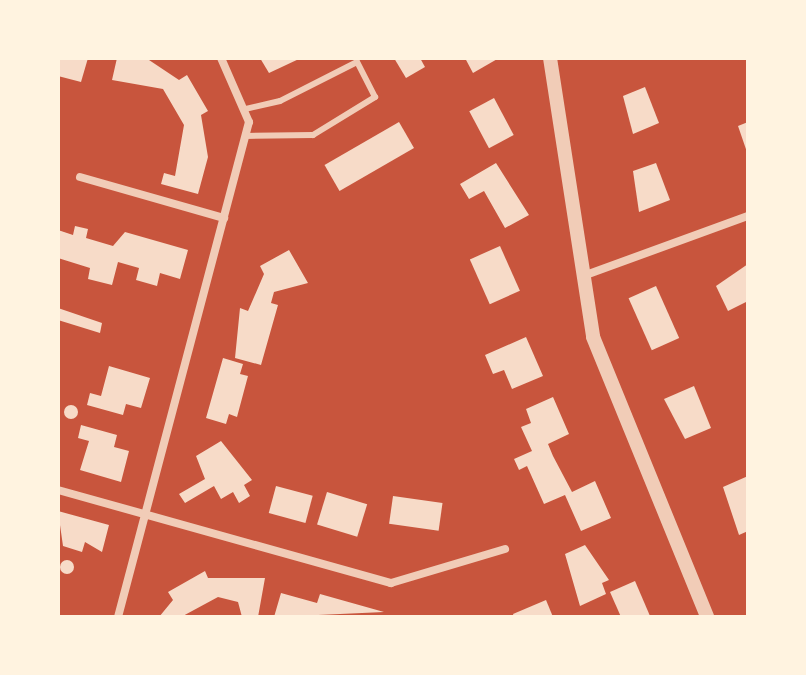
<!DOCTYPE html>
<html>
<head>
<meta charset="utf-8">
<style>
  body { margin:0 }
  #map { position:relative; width:806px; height:675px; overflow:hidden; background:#c8553d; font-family:Lato,sans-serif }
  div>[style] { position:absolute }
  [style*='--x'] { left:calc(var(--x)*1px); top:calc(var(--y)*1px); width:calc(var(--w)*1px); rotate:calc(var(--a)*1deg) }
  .building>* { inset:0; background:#f7dbc8; transform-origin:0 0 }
  .round { border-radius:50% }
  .service>* { height:6px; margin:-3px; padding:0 3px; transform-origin:3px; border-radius:3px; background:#f1ccb7 }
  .minor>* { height:8px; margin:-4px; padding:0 4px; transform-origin:4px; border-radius:4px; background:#f1ccb7 }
  .tertiary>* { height:14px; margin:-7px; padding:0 7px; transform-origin:7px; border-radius:7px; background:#f1ccb7 }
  span { translate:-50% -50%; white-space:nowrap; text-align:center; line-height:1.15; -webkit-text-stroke:8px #fff3e0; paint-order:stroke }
  .frame { position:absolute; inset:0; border:60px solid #fff3e0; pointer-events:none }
</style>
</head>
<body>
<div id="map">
  <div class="building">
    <i style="clip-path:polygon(58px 58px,88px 58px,81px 82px,58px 76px)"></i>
    <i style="clip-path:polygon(117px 58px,146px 58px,179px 80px,187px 75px,208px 111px,201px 115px,208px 157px,198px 194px,161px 184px,164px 173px,175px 176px,184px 125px,163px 89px,112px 80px)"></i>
    <i style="clip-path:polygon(260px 58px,301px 58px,269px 73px)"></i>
    <i style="clip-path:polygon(394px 58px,420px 58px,425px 67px,406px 78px)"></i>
    <i style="clip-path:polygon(465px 58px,499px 58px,473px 73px)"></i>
    <i style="clip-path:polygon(645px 87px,659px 123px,633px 134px,623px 96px)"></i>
    <i style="left:494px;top:98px;width:42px;height:28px;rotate:62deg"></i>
    <i style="left:399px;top:122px;width:30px;height:86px;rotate:60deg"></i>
    <i style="clip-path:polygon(748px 122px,748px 155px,738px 126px)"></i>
    <i style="clip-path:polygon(496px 163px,529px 215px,505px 228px,484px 191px,469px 199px,460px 184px)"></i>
    <i style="clip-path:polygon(656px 163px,670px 200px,639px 212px,633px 171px)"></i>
    <i style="clip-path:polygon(75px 226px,88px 229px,86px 238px,113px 246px,125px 232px,188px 250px,180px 279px,160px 273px,157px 286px,136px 280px,139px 268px,118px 262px,112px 285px,88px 279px,90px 268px,58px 258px,58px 230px,73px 235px)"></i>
    <i style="left:500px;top:246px;width:49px;height:33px;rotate:66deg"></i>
    <i style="clip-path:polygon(289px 250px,308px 283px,274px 292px,271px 303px,278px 305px,261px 365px,235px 358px,240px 308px,248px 311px,264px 274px,260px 266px)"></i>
    <i style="clip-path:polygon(748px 264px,748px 301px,728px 311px,716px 286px)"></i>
    <i style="left:656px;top:286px;width:57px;height:30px;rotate:66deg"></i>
    <i style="clip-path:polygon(58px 308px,102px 323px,100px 333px,58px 320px)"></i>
    <i style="clip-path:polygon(526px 337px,543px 376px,512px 389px,504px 370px,493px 374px,485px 355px)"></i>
    <i style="clip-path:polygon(223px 358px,243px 364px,240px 374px,248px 376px,237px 417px,229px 414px,226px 424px,206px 418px)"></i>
    <i style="clip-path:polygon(109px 366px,150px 378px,141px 408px,126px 404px,123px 415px,87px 405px,90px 393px,101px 396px)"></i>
    <i style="clip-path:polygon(694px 386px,711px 428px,685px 439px,664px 399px)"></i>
    <i style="clip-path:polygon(553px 397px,569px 434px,548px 444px,553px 456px,572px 492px,595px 481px,611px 518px,581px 531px,565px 495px,544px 504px,527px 466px,519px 470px,514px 459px,532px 451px,521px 427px,531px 423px,526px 409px)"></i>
    <i class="round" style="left:64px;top:405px;width:14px;height:14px"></i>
    <i style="clip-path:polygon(81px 425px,117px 435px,114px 447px,129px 451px,121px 482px,80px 470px,89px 441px,78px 438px)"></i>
    <i style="clip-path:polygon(221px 441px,252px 480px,244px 485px,250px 496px,239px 503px,233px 492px,221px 499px,214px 486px,185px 503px,179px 494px,205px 479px,196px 456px)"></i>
    <i style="clip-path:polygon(748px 476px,748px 531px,739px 535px,723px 487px)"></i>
    <i style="left:276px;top:486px;width:38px;height:28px;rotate:15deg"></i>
    <i style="left:327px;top:492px;width:42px;height:34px;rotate:17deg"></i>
    <i style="left:393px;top:496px;width:50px;height:28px;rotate:8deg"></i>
    <i style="clip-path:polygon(58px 511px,109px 525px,102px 552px,85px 542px,82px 552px,63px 546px)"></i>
    <i style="clip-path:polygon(585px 545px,609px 580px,602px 583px,606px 594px,580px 606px,565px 554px)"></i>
    <i class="round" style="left:60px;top:560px;width:14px;height:14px"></i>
    <i style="clip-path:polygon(205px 571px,208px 578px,265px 578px,258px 617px,242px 617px,238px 602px,218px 597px,181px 617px,159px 617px,173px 600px,168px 592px)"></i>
    <i style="clip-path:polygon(635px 581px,650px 616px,621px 617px,610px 592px)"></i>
    <i style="clip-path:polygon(281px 593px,317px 603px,320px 594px,384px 612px,274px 617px)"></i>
    <i style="clip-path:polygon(546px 600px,553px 617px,514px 617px,513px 614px)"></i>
  </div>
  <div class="service">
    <i style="--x:245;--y:136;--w:68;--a:-0.8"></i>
    <i style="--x:313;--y:135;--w:73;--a:-31.5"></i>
    <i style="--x:375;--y:97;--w:39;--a:-117"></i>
    <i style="--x:357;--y:62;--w:86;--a:153.1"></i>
    <i style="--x:280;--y:101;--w:35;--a:167"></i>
  </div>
  <div class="minor">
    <i style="--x:80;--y:177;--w:150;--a:15.9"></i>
    <i style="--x:583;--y:276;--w:176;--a:-20"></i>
    <i style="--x:58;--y:490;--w:346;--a:15.6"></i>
    <i style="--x:391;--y:583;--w:119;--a:-16.6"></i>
    <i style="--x:118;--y:617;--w:512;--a:-75.18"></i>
    <i style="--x:249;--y:122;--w:70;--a:-113.6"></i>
  </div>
  <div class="tertiary">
    <i style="--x:550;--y:58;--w:282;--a:81.2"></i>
    <i style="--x:593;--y:337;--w:302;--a:67.8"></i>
  </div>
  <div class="frame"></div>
</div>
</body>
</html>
